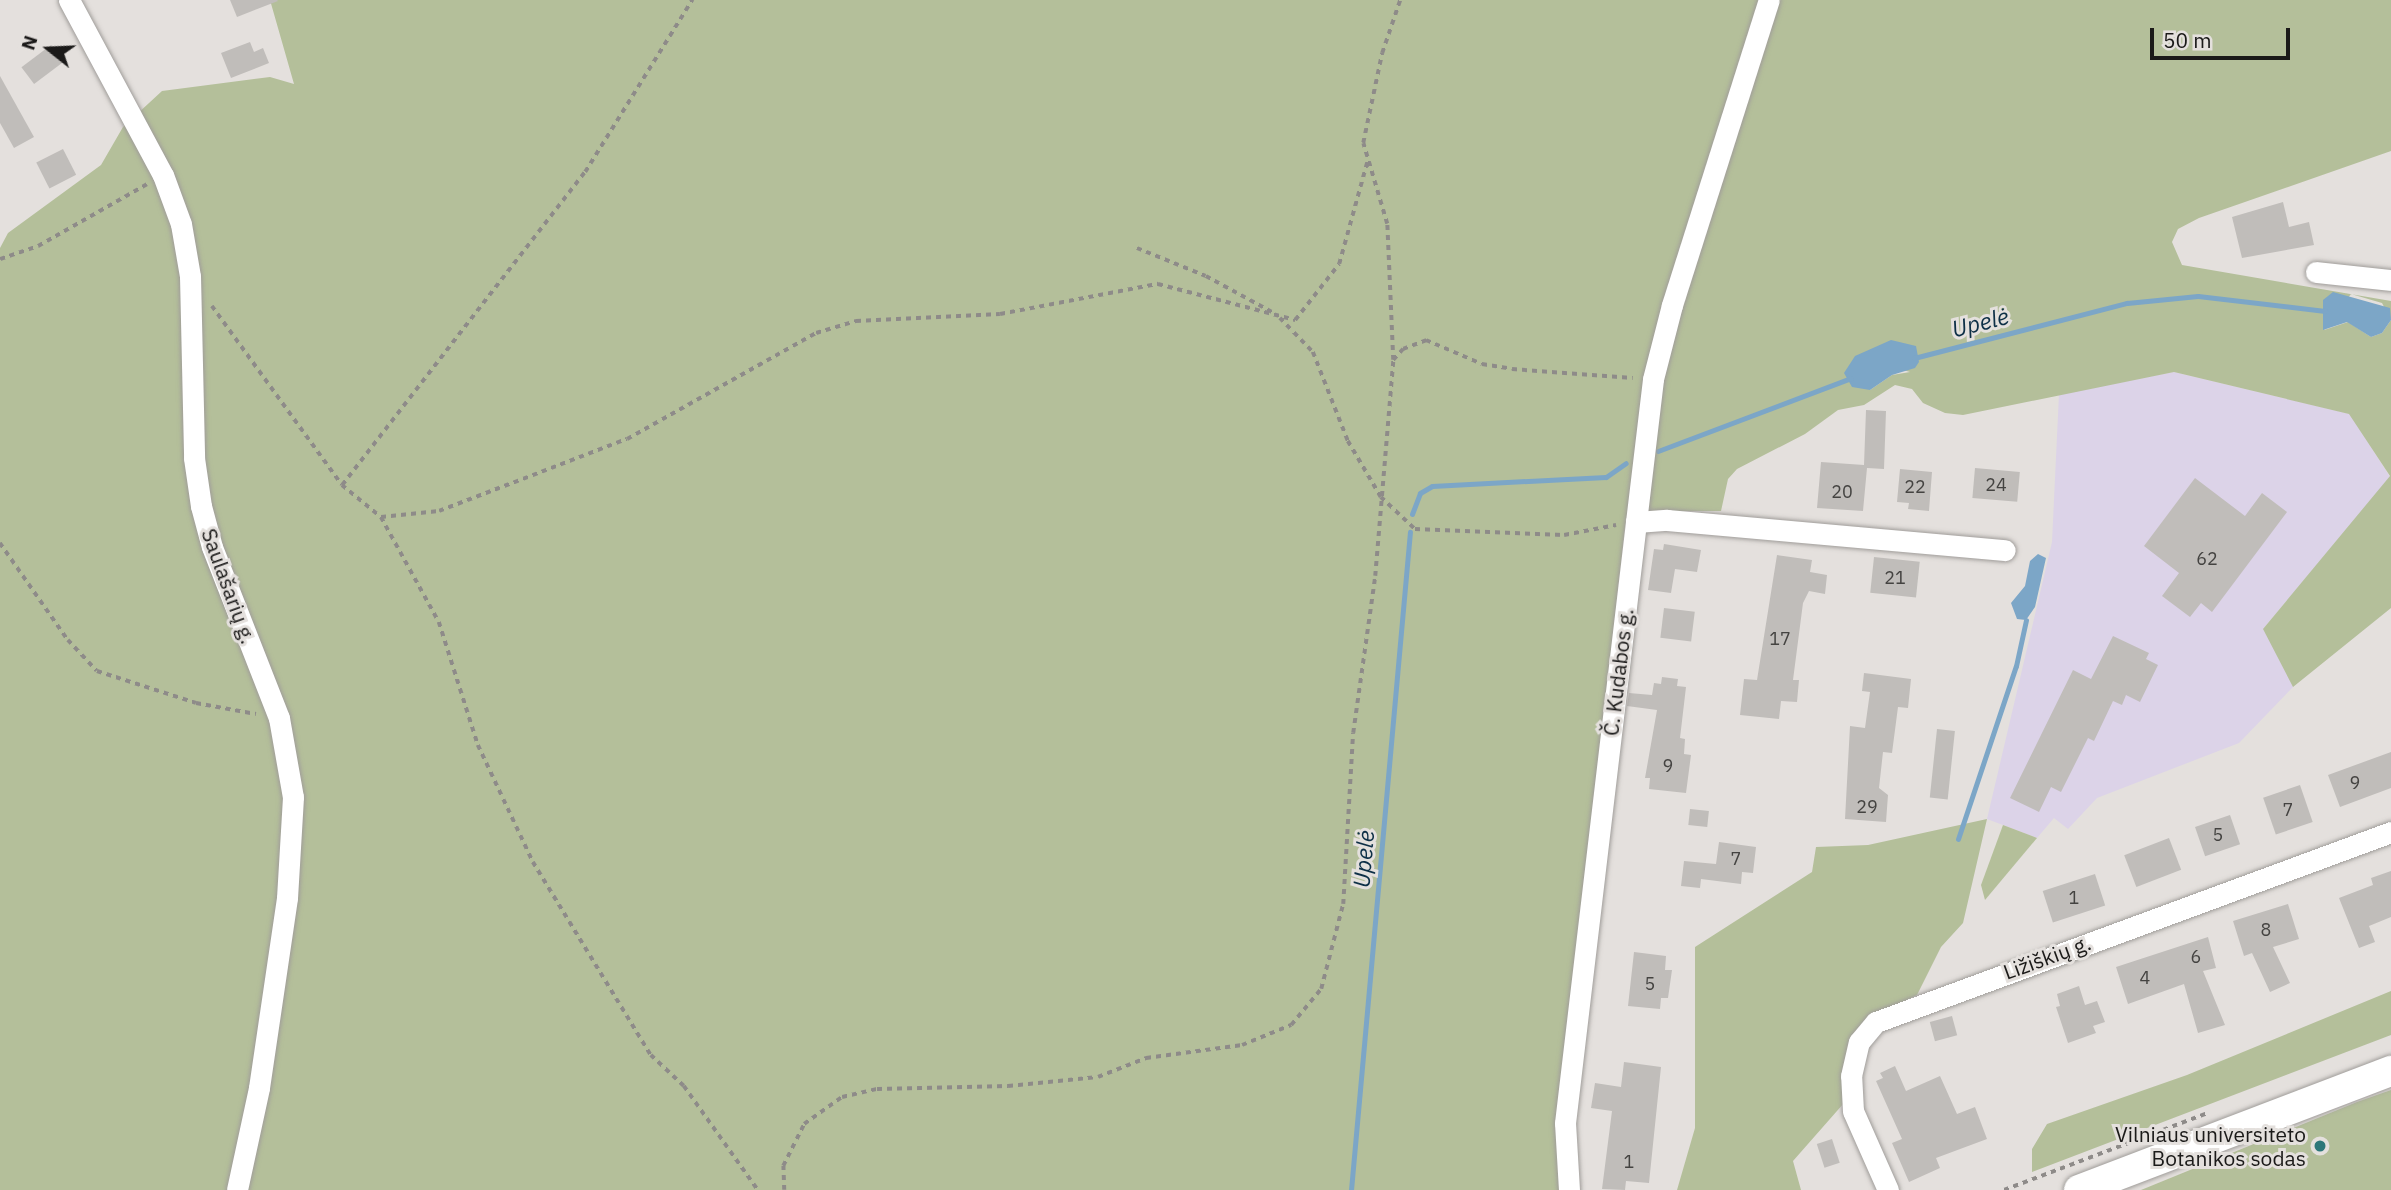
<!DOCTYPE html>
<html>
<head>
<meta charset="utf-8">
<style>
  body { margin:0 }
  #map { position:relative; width:2391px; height:1190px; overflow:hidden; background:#e4e0dd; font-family:"IBM Plex Sans",sans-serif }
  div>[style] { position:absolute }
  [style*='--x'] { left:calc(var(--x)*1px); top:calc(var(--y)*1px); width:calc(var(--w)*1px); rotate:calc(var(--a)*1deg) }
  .industrial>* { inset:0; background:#dcd3e8 }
  .green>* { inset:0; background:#b4bf9a }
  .water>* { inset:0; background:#7ca6c7 }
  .stream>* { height:5px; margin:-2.5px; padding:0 2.5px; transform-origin:2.5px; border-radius:2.5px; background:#7ca6c7 }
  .building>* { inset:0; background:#c0bdba; transform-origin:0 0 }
  .path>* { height:3.5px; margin-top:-1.75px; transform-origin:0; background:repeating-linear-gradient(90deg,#8e8b89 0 5px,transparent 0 10px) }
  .roads { filter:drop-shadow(0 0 2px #a09d9a) drop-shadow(0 0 2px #a09d9a) }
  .street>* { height:21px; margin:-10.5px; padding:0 10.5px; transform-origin:10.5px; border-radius:10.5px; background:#fff }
  .secondary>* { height:30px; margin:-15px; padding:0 15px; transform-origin:15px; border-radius:15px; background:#fff }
  .dots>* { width:19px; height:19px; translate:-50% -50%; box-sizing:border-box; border:4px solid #e4e0dd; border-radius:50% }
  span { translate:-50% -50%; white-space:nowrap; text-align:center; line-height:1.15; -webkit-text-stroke:6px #e4e0dd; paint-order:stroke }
  .number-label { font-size:18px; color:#444341 }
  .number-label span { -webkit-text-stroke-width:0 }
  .street-label { font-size:21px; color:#1b1a19 }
  .poi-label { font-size:21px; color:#1b1a19 }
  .right { translate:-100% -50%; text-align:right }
  .water-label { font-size:23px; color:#0d2f46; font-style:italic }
  .north { position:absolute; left:14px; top:14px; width:70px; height:70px; -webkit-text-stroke:5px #e4e0dd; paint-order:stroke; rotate:288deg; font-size:19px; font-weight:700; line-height:28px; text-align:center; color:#1b1a19 }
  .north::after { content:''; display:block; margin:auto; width:24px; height:32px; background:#1b1a19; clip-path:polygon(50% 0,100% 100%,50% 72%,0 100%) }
  .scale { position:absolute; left:2150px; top:28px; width:140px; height:32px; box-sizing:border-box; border:4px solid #1b1a19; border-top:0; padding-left:9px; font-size:21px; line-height:24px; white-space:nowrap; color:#1b1a19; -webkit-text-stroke:5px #e4e0dd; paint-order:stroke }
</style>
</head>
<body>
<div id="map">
  <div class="industrial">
    <i style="clip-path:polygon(2174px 372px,2350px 414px,2390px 477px,2264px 628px,2293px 687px,2239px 743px,2097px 798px,2068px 829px,2054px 818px,2037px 838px,1987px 819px,2052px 542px,2059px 394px)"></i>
  </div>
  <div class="green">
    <i style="clip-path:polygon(evenodd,270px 0,2391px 0,2391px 151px,2199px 218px,2178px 229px,2172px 242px,2182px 265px,2391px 301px,2391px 608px,2293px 687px,2263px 629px,2390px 476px,2349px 414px,2174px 372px,1963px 415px,1945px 413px,1923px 403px,1912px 389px,1895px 385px,1864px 405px,1838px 410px,1805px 434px,1737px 469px,1728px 479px,1721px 511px,1661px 511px,1626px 518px,1559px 1121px,1561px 1190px,0 1190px,0 248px,8px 233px,101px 165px,123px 127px,162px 91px,270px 77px,294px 84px,270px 0,2351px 294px,2382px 303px,2391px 320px,2382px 333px,2371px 337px,2348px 322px,2324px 330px,2351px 294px,270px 0,1855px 356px,1910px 372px,1892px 375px,1870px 390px,1855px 356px)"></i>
    <i style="clip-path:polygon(1987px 819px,1963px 923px,1941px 947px,1917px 995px,1868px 1019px,1844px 1103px,1793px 1161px,1801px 1190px,1677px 1190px,1695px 1128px,1695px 947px,1812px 872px,1816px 847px,1868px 845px)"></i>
    <i style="clip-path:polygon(2003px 825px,2037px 838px,1985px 900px,1981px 885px)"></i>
    <i style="clip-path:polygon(2391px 991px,2391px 1035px,2032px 1172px,2032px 1149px,2047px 1124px,2187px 1075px)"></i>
    <i style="clip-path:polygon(2391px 1090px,2391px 1190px,2141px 1190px,2357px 1102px)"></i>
  </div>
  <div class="water">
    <i style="clip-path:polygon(2333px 292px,2390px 308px,2391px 320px,2382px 333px,2371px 337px,2347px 322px,2323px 330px,2323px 300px)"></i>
    <i style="clip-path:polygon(1891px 340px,1916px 346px,1919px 362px,1915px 368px,1892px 375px,1870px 390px,1852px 387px,1844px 373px,1855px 356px)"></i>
    <i style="clip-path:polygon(2038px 554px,2046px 558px,2035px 607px,2026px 620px,2017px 619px,2011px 603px,2025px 586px,2030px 561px)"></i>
  </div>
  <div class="stream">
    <i style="--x:1914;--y:358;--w:220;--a:-14.5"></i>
    <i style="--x:2127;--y:303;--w:71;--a:-5.6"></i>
    <i style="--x:2198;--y:296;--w:128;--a:6.7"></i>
    <i style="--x:1658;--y:451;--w:206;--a:-20.7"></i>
    <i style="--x:1412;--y:514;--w:22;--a:-69"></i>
    <i style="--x:1420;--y:493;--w:14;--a:-30"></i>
    <i style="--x:1432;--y:486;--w:174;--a:-3"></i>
    <i style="--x:1606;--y:477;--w:24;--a:-35"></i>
    <i style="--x:1958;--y:839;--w:182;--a:-71.5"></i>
    <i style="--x:2016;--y:666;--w:47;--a:-77.7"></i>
    <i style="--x:1351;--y:1190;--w:661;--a:-84.88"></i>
  </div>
  <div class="building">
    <i style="clip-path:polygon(230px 0,277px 0,278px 1px,237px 17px)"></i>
    <i style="clip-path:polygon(250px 42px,254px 52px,263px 48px,269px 63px,231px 78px,221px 53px)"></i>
    <i style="left:51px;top:45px;width:21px;height:37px;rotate:53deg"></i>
    <i style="clip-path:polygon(0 76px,34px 137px,14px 148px,0 123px)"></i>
    <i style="left:63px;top:149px;width:29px;height:30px;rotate:63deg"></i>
    <i style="clip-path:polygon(2283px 202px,2289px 227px,2309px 222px,2314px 245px,2242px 258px,2232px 217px)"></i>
    <i style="clip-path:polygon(1866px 410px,1886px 411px,1884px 469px,1867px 468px,1863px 511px,1817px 508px,1821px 462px,1864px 465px)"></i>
    <i style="left:1975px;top:468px;width:45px;height:30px;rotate:5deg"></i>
    <i style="clip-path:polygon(1900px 469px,1932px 472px,1929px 511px,1908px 509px,1909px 503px,1897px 502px)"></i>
    <i style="clip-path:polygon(2195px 478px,2245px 516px,2262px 493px,2287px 512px,2212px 612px,2201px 603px,2190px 617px,2162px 596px,2179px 573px,2144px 546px)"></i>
    <i style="clip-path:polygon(1664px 544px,1701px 550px,1697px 572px,1675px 569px,1671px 593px,1648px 590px,1654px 549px,1663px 550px)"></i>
    <i style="clip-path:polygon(1777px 555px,1812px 560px,1810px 572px,1827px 575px,1825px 594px,1809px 591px,1803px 603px,1793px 680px,1799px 680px,1797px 702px,1781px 701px,1779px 719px,1740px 715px,1744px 679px,1757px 680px)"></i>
    <i style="left:1874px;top:557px;width:46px;height:36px;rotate:6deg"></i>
    <i style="left:1664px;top:608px;width:31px;height:30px;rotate:7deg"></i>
    <i style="clip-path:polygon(2113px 636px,2149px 653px,2146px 659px,2158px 665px,2140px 702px,2126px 695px,2122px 705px,2113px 701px,2094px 741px,2088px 738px,2061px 792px,2051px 787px,2039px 812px,2010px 798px,2073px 670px,2091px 679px)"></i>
    <i style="clip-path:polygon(1864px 673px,1911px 679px,1908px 708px,1898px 707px,1892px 753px,1883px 752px,1879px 788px,1888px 795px,1886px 822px,1845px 819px,1850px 726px,1865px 728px,1870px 692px,1862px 691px)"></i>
    <i style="clip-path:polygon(1662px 677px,1678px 679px,1677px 686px,1686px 687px,1680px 738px,1685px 739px,1684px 754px,1691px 755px,1686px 793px,1649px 789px,1650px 778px,1645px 778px,1657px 710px,1627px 706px,1629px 693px,1652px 695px,1654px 683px,1661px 684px)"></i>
    <i style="left:1937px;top:729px;width:18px;height:69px;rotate:6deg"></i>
    <i style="clip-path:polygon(2391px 752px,2391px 788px,2340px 807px,2328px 775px)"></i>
    <i style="left:2300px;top:785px;width:39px;height:39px;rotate:71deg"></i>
    <i style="left:1690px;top:809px;width:19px;height:16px;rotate:6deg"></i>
    <i style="left:2230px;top:815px;width:31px;height:37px;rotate:71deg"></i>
    <i style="left:2169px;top:838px;width:34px;height:48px;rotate:69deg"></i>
    <i style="clip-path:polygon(1719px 842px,1756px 847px,1753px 873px,1742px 872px,1741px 884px,1701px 879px,1700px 888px,1681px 886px,1684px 861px,1716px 864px)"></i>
    <i style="clip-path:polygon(2391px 871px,2391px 917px,2369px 926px,2375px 942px,2359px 948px,2339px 898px,2373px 885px,2371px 878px)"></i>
    <i style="left:2095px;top:874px;width:33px;height:55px;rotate:72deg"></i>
    <i style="clip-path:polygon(2288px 904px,2299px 939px,2273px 947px,2290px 983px,2270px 992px,2252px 953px,2244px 956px,2233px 921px)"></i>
    <i style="clip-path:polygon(2208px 937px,2216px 968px,2203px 971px,2225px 1025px,2198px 1033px,2184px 984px,2128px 1004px,2116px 967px)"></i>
    <i style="clip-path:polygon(1634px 952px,1666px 956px,1665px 970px,1672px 970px,1668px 998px,1661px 998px,1660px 1009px,1628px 1006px)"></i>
    <i style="clip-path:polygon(2079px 986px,2085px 1005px,2097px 1001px,2105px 1022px,2093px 1026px,2096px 1033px,2068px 1043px,2056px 1007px,2060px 1006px,2057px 994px)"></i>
    <i style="left:1952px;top:1016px;width:20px;height:23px;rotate:75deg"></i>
    <i style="clip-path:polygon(1624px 1062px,1661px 1067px,1649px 1183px,1626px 1181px,1625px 1190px,1602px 1189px,1612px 1111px,1591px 1108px,1595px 1083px,1621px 1087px)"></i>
    <i style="clip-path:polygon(1895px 1066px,1906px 1091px,1940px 1076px,1957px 1114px,1975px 1107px,1987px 1139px,1936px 1158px,1940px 1168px,1909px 1182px,1892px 1143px,1902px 1139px,1876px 1081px,1883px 1078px,1880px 1073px)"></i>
    <i style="left:1832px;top:1139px;width:25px;height:16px;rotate:72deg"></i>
  </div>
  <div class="path">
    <i style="--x:1137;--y:248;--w:74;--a:22.1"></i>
    <i style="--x:1206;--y:276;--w:77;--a:28.6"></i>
    <i style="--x:0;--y:259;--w:40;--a:-18.9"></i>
    <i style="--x:38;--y:246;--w:125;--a:-29.6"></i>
    <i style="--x:212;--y:306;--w:221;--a:54"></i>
    <i style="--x:342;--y:485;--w:50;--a:39.4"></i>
    <i style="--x:381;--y:517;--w:120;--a:61.1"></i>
    <i style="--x:439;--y:622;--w:129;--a:72.4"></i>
    <i style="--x:478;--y:745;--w:129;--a:64.8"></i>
    <i style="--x:533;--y:862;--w:226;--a:58.6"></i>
    <i style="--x:651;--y:1055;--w:45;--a:43.2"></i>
    <i style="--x:684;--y:1086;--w:128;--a:54.6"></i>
    <i style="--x:1280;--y:318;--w:47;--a:45.9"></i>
    <i style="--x:1313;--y:352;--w:96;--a:68.5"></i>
    <i style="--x:1348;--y:441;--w:65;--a:59.5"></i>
    <i style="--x:1381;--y:497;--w:47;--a:43.3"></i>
    <i style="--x:1415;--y:529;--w:149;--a:2.3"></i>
    <i style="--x:1564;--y:535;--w:53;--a:-10.9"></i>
    <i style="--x:1393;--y:360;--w:15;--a:-48"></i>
    <i style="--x:1403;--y:349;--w:25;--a:-21"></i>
    <i style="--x:1426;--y:340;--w:61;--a:23.2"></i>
    <i style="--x:1482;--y:364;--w:30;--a:9"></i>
    <i style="--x:1512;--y:369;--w:121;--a:4.3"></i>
    <i style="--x:342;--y:485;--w:396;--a:-52.2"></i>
    <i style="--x:585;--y:172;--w:203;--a:-58.1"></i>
    <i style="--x:381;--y:517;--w:58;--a:-5.9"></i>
    <i style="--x:439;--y:511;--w:201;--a:-21"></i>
    <i style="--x:627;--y:439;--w:217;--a:-29.3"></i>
    <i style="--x:816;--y:333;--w:42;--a:-16.7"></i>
    <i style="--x:856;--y:321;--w:144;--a:-2.8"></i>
    <i style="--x:1000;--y:314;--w:161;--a:-10.8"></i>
    <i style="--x:1158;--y:284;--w:142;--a:14.7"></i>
    <i style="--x:1295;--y:320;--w:71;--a:-51.8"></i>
    <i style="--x:1339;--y:264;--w:109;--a:-74.6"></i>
    <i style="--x:0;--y:543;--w:118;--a:55"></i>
    <i style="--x:68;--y:640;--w:42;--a:46.9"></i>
    <i style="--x:97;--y:671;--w:104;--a:17.9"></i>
    <i style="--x:196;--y:703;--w:61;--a:10.4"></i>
    <i style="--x:784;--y:1190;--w:24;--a:-92"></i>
    <i style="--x:783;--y:1166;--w:47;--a:-63.4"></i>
    <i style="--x:804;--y:1124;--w:47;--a:-35.4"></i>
    <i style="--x:842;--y:1097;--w:36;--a:-13"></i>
    <i style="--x:877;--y:1089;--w:131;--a:-1.3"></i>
    <i style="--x:1008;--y:1086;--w:90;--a:-5.7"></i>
    <i style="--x:1098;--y:1077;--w:52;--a:-21.6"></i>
    <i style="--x:1146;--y:1058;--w:97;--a:-7.7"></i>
    <i style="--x:1242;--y:1045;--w:53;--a:-22.2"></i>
    <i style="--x:1291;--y:1025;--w:47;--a:-50.2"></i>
    <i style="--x:1321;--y:989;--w:88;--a:-75.5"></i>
    <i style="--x:1343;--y:904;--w:171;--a:-86.7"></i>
    <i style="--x:1353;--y:733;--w:159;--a:-82"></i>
    <i style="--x:1375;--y:576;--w:217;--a:-85.2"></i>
    <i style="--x:1393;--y:360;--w:136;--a:-92.5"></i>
    <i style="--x:1387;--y:224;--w:84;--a:-106.5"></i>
    <i style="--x:1363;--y:143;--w:92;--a:-78.1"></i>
    <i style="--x:1382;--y:53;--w:56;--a:-71.2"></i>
    <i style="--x:2004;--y:1190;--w:218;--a:-20.7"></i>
  </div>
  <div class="roads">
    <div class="street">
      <i style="--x:69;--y:0;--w:199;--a:61.8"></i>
      <i style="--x:163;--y:175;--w:52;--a:69.8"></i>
      <i style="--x:181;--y:224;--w:53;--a:80.2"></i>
      <i style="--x:190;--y:276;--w:182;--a:88.7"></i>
      <i style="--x:194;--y:458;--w:49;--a:81.7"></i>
      <i style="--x:201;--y:506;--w:42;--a:75"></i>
      <i style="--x:212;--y:547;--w:184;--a:68.6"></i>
      <i style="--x:279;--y:718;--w:80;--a:80"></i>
      <i style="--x:293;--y:797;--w:101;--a:93.4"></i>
      <i style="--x:287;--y:898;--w:192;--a:98.4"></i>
      <i style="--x:259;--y:1088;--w:104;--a:102.2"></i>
      <i style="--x:2316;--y:272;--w:75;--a:6.1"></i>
      <i style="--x:1636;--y:522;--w:144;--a:-83.2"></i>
      <i style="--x:1653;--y:379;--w:76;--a:-75.6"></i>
      <i style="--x:1672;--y:305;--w:320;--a:-72.4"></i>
      <i style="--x:1569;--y:1190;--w:67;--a:-93.4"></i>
      <i style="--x:1565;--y:1123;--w:605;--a:-83.26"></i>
      <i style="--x:1636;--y:522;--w:31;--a:-4"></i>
      <i style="--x:1667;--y:520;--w:339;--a:5.1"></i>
      <i style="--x:1888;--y:1190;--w:86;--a:-113.9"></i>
      <i style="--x:1853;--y:1111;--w:35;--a:-93"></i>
      <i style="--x:1851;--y:1076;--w:35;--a:-77"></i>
      <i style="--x:1859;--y:1042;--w:26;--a:-50"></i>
      <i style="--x:1876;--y:1022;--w:549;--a:-20.25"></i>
    </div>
    <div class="secondary">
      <i style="--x:2079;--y:1190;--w:334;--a:-20.9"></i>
    </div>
  </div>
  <div class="dots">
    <i style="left:2320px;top:1146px;background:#2d7779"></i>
  </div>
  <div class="number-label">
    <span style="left:1996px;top:485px">24</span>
    <span style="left:1915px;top:487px">22</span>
    <span style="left:1842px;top:492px">20</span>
    <span style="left:2207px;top:559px">62</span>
    <span style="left:1895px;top:578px">21</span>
    <span style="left:1780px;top:639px">17</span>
    <span style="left:1668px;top:766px">9</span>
    <span style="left:2355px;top:783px">9</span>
    <span style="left:1867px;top:807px">29</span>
    <span style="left:2288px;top:810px">7</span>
    <span style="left:2218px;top:835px">5</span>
    <span style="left:1736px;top:859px">7</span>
    <span style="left:2074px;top:898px">1</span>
    <span style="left:2266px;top:930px">8</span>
    <span style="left:2196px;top:957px">6</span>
    <span style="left:2145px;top:978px">4</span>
    <span style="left:1650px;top:984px">5</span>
    <span style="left:1629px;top:1162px">1</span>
  </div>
  <div class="street-label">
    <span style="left:229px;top:586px;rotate:70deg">Saulašarių g.</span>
    <span style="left:1618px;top:672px;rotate:-83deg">Č. Kudabos g.</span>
    <span style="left:2047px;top:957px;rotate:-20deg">Ližiškių g.</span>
  </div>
  <div class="poi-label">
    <span class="right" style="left:2306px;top:1146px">Vilniaus universiteto<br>Botanikos sodas</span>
  </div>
  <div class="water-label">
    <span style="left:1980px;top:322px;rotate:-14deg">Upelė</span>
    <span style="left:1363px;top:859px;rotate:-85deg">Upelė</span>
  </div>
  <div class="north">N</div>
  <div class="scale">50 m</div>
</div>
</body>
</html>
